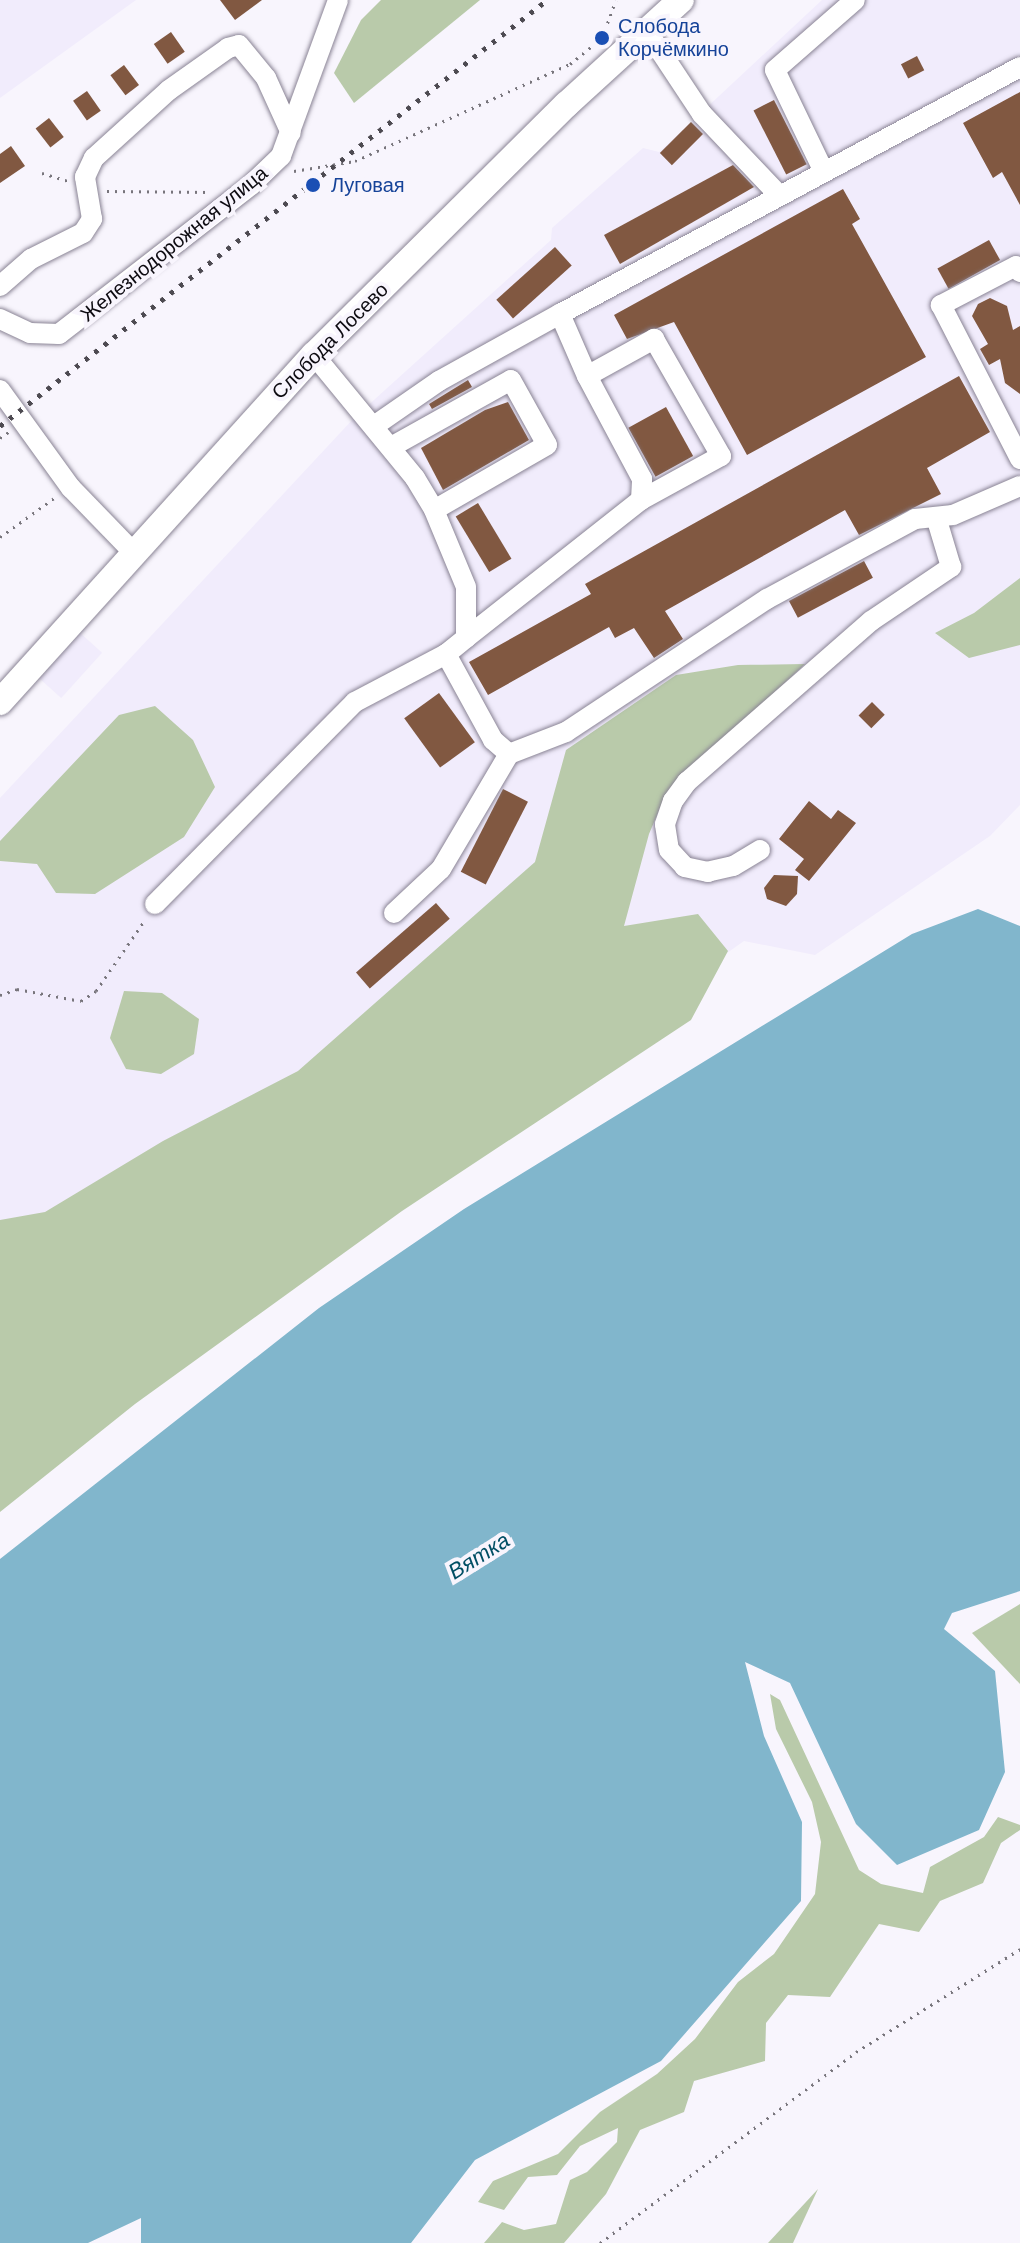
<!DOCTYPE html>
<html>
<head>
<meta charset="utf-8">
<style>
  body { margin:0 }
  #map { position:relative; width:1020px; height:2243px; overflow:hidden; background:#f8f5fd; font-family:"DM Sans",sans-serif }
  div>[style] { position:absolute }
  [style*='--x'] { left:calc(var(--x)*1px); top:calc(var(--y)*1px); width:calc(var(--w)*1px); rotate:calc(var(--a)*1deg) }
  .built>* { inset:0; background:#f1ecfc; transform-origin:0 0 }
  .green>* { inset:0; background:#b9caaa }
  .water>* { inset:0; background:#81b6cc }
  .building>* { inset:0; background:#815841; transform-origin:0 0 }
  .path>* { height:3px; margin-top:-1.5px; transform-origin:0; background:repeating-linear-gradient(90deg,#78757c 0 2px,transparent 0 8px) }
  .roads { filter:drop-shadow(0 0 2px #898394) drop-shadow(0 0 2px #898394) }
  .minor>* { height:20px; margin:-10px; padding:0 10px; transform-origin:10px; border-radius:10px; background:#fff }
  .major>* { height:26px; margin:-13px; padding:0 13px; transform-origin:13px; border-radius:13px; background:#fff }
  .rail>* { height:5px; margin-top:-2.5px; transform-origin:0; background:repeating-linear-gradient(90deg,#4d4a51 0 4px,transparent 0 12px) }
  .dots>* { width:22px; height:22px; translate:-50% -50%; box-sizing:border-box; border:4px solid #f8f5fd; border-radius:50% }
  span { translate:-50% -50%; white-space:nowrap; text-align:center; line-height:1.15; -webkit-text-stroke:8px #f8f5fd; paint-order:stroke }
  .transit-label { font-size:20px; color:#164399 }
  .left { translate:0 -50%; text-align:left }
  .street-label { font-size:20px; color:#0d0b11 }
  .water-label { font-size:22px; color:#004e64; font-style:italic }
</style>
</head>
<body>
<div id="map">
  <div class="built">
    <i style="clip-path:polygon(0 0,136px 0,0 98px)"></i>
    <i style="clip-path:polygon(822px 0,1020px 0,1020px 805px,990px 836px,815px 955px,744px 941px,0 1467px,0 798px,354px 418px,551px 240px,552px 228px,643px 148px,659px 152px)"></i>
    <i style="left:79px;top:632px;width:31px;height:61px;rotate:42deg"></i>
  </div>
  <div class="green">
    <i style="clip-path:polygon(381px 0,480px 0,354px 103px,334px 73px,361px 20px)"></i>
    <i style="clip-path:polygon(1020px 578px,1020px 645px,969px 658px,935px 633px,974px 613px)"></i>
    <i style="clip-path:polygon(805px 664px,666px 794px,649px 834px,624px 926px,698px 914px,728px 951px,691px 1020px,402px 1211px,135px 1404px,0 1512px,0 1220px,45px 1212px,163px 1141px,298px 1071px,535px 862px,566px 750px,676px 675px,738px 665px)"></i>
    <i style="clip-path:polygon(155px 706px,193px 740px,215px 787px,184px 837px,95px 894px,56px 893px,37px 864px,0 861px,0 841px,119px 715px)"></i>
    <i style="clip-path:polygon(124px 991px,162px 993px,199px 1019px,194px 1054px,161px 1074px,126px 1069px,110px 1038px)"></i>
    <i style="clip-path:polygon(1020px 1604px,1020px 1684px,972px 1633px)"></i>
    <i style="clip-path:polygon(770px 1694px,780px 1700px,859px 1870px,881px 1884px,923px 1893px,930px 1867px,984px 1837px,998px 1817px,1020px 1825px,1020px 1830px,1001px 1843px,983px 1883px,940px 1901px,919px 1932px,879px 1924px,830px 1997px,788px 1995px,766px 2023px,765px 2061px,694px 2081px,684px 2112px,640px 2130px,606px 2194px,564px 2243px,484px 2243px,502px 2222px,524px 2230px,556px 2224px,570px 2180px,587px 2172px,617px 2142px,618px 2128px,580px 2146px,557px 2175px,528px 2177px,504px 2210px,478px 2202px,493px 2181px,558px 2154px,600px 2112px,657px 2074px,695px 2039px,738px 1982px,774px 1954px,815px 1894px,821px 1842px,812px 1802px,776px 1729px)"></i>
    <i style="clip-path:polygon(818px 2189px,793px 2243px,768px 2243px)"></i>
  </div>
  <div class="water">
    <i style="clip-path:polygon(978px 909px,1020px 926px,1020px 1591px,952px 1613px,944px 1629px,995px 1671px,1005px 1772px,979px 1830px,897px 1865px,856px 1824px,790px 1683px,745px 1662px,764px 1736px,802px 1822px,801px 1901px,661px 2061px,475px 2160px,411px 2243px,141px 2243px,141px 2218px,88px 2243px,0 2243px,0 1559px,319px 1308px,464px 1209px,912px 934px)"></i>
  </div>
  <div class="building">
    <i style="clip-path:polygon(220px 0,262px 0,235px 20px)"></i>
    <i style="left:171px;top:32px;width:24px;height:21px;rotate:55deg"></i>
    <i style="left:917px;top:56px;width:16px;height:18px;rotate:63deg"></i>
    <i style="left:124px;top:65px;width:25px;height:17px;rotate:53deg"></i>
    <i style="left:87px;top:91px;width:24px;height:17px;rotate:55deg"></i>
    <i style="clip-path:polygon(1020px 92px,1020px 205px,1002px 172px,993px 178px,963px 123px)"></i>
    <i style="left:774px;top:100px;width:72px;height:23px;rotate:63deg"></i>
    <i style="left:49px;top:118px;width:24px;height:17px;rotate:52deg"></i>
    <i style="left:691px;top:122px;width:17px;height:44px;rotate:45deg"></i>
    <i style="clip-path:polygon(11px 146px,25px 166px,0 183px,0 154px)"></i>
    <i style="clip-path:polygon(733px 165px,754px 187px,620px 264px,604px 235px)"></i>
    <i style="clip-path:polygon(843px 189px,860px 219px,852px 224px,926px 357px,747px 455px,674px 322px,627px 339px,614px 315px)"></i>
    <i style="left:989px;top:240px;width:23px;height:59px;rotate:61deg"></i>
    <i style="left:555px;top:247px;width:25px;height:79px;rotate:48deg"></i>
    <i style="clip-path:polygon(990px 298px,1007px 306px,1013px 330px,1020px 326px,1020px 394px,1005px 383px,1000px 359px,989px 365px,980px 349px,988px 344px,972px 316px,978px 304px)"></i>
    <i style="clip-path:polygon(959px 376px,990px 432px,927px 468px,941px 494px,859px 535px,845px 510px,665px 611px,683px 639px,654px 658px,634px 628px,615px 638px,609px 627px,488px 695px,469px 662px,591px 594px,585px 584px)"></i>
    <i style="clip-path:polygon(468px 380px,472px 387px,432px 409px,429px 404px)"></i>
    <i style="clip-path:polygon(508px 402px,529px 440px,443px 490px,421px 448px,485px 410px)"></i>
    <i style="left:666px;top:407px;width:56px;height:43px;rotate:61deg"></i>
    <i style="left:478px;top:503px;width:65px;height:26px;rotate:59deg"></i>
    <i style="left:864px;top:561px;width:19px;height:85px;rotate:62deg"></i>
    <i style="left:439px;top:693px;width:61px;height:43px;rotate:54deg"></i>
    <i style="left:872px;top:702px;width:18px;height:19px;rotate:45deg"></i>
    <i style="left:503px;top:789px;width:28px;height:93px;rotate:27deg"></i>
    <i style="clip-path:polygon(809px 801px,831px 819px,838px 810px,856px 823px,809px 881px,795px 870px,804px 859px,779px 839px)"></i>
    <i style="clip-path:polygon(774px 875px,798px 876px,797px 894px,786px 906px,767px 899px,764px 888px)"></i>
    <i style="left:436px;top:903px;width:21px;height:106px;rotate:49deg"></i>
  </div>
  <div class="path">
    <i style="--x:294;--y:171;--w:62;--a:-9.3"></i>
    <i style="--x:355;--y:161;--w:236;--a:-24.3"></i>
    <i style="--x:570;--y:64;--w:41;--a:-39.1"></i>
    <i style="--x:602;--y:38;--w:40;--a:-69.8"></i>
    <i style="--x:42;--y:173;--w:27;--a:17"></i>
    <i style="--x:107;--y:191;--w:104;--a:0.6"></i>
    <i style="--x:0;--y:438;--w:12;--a:-35"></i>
    <i style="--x:0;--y:537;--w:70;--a:-35.7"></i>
    <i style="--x:0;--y:995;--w:18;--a:-19"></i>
    <i style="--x:17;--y:989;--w:65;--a:10.6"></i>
    <i style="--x:81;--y:1001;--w:18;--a:-34"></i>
    <i style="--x:96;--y:991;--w:86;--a:-55.4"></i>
    <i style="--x:600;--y:2243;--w:319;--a:-36.7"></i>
    <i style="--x:856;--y:2052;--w:194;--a:-32.1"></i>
  </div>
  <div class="roads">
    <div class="minor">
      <i style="--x:647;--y:31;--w:100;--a:56.5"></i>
      <i style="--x:702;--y:114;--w:112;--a:46.5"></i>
      <i style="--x:824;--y:172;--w:113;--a:-115.7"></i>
      <i style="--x:775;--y:70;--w:106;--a:-41.2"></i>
      <i style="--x:1020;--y:272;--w:7;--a:-124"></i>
      <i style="--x:1016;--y:266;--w:85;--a:152.5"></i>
      <i style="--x:941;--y:305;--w:173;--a:62.8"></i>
      <i style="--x:0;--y:286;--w:41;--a:-41.1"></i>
      <i style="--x:31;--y:259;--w:58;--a:-26.6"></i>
      <i style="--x:83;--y:233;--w:17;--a:-57"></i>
      <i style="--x:92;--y:219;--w:43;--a:-99.5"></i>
      <i style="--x:85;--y:177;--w:21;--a:-65"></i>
      <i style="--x:94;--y:158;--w:101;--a:-42.2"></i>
      <i style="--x:169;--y:90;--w:72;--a:-35.4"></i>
      <i style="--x:228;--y:48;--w:11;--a:-15"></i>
      <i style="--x:239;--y:45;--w:43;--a:50.7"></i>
      <i style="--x:266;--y:78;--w:60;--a:65.6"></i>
      <i style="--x:0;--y:319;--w:33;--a:25"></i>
      <i style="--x:30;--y:333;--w:29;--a:2"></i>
      <i style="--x:59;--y:334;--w:243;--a:-37.8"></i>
      <i style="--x:251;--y:185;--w:42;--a:-44"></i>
      <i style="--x:281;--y:156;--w:166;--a:-69.9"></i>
      <i style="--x:314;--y:355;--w:159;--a:50.6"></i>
      <i style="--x:415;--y:478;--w:37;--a:59"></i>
      <i style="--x:434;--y:510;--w:83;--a:67.4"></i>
      <i style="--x:466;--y:587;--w:51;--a:90"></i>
      <i style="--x:466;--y:638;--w:26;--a:141"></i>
      <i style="--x:446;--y:654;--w:98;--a:61.3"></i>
      <i style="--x:493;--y:740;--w:21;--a:41"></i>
      <i style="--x:509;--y:754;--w:61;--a:-21.1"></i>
      <i style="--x:566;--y:732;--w:241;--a:-33.5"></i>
      <i style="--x:767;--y:599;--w:168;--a:-28.4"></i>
      <i style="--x:915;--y:519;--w:38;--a:-6"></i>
      <i style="--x:953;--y:515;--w:73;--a:-23.4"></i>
      <i style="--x:587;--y:376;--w:77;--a:-28.9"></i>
      <i style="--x:654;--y:339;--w:135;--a:60.2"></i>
      <i style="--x:721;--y:456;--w:91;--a:151.2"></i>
      <i style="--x:0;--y:390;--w:121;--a:54.1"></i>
      <i style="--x:71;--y:488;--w:89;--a:45.9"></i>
      <i style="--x:374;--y:426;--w:79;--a:-34.7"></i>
      <i style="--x:439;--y:381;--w:138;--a:-29"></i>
      <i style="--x:391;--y:447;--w:137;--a:-29.2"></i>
      <i style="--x:511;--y:380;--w:74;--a:61"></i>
      <i style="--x:547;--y:445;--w:130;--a:150.1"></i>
      <i style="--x:466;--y:638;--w:223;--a:-38.3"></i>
      <i style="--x:641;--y:500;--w:21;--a:-87"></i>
      <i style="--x:642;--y:479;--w:117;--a:-118.1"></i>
      <i style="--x:587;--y:376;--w:68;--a:-113.5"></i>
      <i style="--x:560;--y:314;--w:522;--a:-28.23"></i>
      <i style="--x:760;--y:850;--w:31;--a:149"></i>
      <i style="--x:733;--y:866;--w:26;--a:167"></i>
      <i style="--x:708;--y:872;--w:24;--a:-168"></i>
      <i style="--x:685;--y:867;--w:23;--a:-133"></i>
      <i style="--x:669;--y:850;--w:26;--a:-99"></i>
      <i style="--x:665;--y:824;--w:24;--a:-71"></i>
      <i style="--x:673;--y:801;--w:24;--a:-54"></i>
      <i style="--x:687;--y:782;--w:244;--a:-41.2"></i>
      <i style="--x:871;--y:621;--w:97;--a:-34"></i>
      <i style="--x:951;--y:567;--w:52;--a:-106.7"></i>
      <i style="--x:155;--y:904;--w:284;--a:-45.3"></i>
      <i style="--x:355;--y:702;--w:103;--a:-27.8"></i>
      <i style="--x:394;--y:913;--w:64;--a:-43.1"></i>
      <i style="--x:441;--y:869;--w:134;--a:-59.4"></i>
    </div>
    <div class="major">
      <i style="--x:0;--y:702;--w:468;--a:-47.9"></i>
      <i style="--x:314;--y:355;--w:356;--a:-44.8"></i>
      <i style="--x:567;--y:104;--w:154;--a:-42.4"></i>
    </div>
  </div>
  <div class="rail">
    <i style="--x:0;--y:426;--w:693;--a:-37.91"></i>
  </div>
  <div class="dots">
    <i style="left:602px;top:38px;background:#1a4fb4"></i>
    <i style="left:313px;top:185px;background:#1a4fb4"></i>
  </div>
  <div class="transit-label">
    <span class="left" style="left:618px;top:38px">Слобода<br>Корчёмкино</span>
    <span class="left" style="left:331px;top:185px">Луговая</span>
  </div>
  <div class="street-label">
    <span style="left:174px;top:244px;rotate:-39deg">Железнодорожная улица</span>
    <span style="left:330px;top:341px;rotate:-45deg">Слобода Лосево</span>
  </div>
  <div class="water-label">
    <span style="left:479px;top:1556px;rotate:-32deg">Вятка</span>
  </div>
</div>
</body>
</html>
